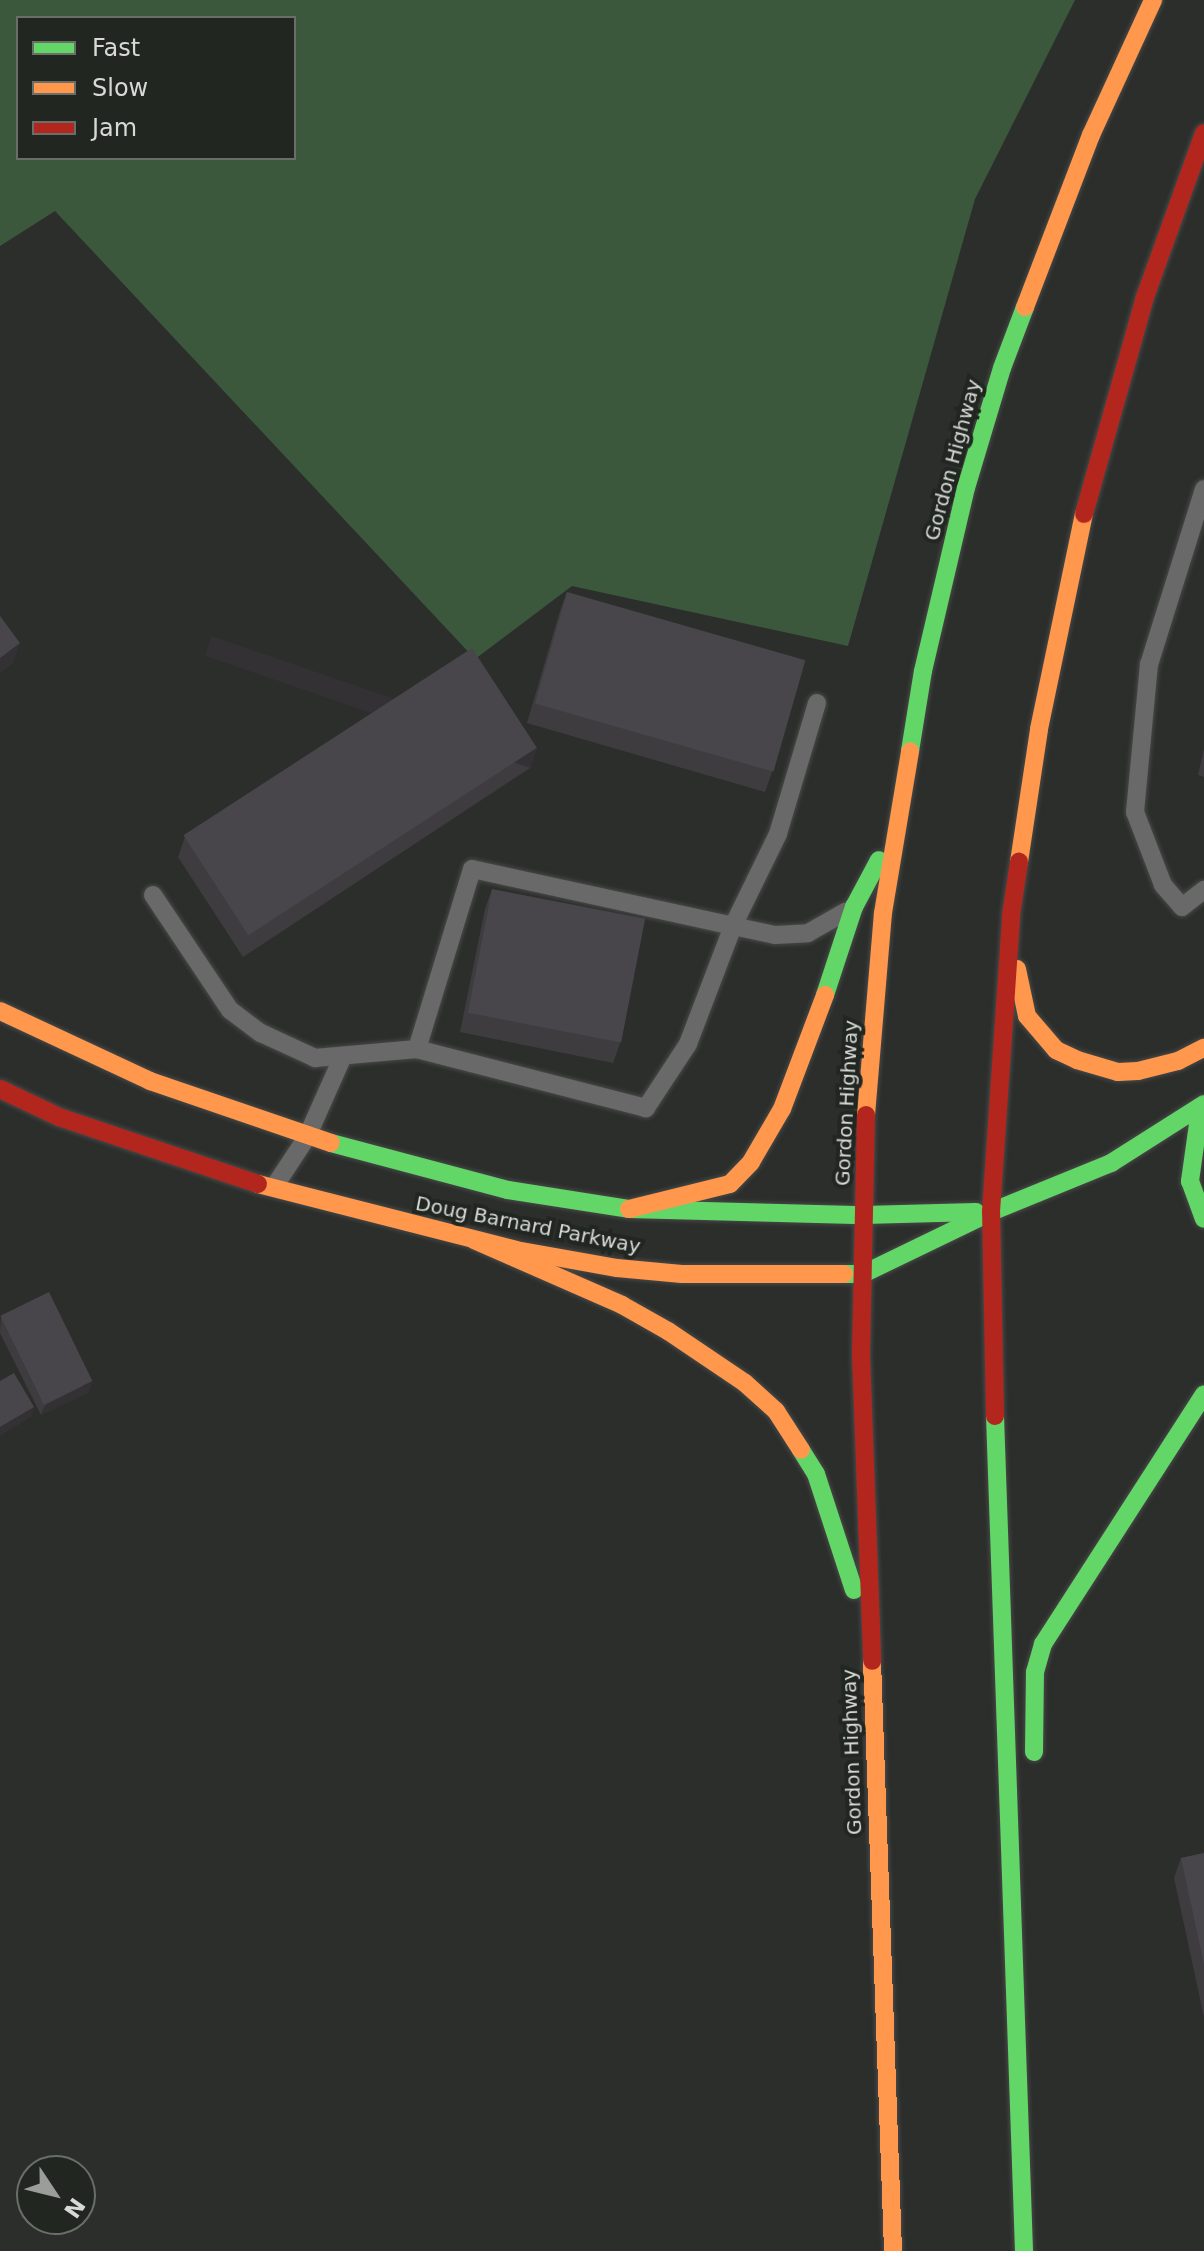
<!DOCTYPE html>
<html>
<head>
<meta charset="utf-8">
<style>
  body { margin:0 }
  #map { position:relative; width:1204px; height:2251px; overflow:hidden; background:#2c2e2c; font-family:"DejaVu Sans",sans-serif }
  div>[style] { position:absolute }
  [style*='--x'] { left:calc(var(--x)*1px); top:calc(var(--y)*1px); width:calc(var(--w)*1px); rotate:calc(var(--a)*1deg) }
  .forest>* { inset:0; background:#3c583c }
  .roads { filter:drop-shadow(0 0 2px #474947) drop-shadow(0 0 2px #474947) }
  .lane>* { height:18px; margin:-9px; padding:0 9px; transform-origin:9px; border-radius:9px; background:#686968 }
  .fast>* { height:18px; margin:-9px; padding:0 9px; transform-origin:9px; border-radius:9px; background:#63d668 }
  .slow>* { height:18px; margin:-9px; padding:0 9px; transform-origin:9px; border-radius:9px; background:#ff974d }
  .jam>* { height:18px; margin:-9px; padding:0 9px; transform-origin:9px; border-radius:9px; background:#b3261e }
  .wall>* { inset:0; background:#3f3c40 }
  .shaded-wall>* { inset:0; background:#333134; transform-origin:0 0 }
  .building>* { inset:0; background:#49464b; transform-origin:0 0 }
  span { translate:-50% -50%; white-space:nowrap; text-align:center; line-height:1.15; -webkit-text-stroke:8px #212621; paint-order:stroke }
  .street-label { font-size:20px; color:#d6d9d6 }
  .legend { position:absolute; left:16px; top:16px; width:280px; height:144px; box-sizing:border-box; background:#212621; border:2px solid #696e69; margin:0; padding:10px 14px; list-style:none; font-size:24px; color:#d6d9d6 }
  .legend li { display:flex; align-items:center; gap:16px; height:40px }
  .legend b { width:40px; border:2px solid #696e69 }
  .north { position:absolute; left:16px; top:2155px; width:80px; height:80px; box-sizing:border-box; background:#212621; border:2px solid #696e69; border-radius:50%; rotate:125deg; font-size:22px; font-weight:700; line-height:32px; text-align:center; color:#d6d9d6 }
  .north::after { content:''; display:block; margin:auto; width:28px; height:36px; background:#9a9d9a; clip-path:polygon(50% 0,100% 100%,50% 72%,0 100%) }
</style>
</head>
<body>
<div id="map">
  <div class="forest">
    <i style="clip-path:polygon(evenodd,0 0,1075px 0,975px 199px,848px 646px,572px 586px,475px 659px,55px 211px,0 246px,0 0,18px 18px,294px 18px,294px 158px,18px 158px,18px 18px)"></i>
  </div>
  <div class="roads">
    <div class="lane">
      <i style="--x:1204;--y:489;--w:183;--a:107.4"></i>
      <i style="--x:1149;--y:664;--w:149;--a:95.4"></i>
      <i style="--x:1135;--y:812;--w:78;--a:69"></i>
      <i style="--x:1163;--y:885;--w:29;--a:49"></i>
      <i style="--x:1182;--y:907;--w:28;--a:-38"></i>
      <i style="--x:817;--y:703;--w:137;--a:106.6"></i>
      <i style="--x:778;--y:834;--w:102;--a:116.1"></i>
      <i style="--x:733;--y:926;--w:126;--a:110.9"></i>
      <i style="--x:688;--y:1044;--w:77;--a:123.3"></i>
      <i style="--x:646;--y:1108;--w:236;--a:-165.6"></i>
      <i style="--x:417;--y:1049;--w:188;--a:-73"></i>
      <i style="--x:472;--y:869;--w:267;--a:12.3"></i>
      <i style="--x:733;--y:926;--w:43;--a:12.1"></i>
      <i style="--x:775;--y:935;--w:33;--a:-3"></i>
      <i style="--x:808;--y:933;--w:43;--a:-29.6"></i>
      <i style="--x:153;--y:895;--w:138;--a:56.2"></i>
      <i style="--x:230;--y:1010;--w:39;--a:37"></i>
      <i style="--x:261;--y:1033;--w:60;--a:24.8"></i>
      <i style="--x:315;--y:1058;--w:102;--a:-5"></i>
      <i style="--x:274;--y:1187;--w:60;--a:-56.6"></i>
      <i style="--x:307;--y:1137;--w:89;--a:-66"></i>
    </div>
    <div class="fast">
      <i style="--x:910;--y:751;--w:81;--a:-80.8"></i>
      <i style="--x:923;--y:671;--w:188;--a:-76.8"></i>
      <i style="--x:966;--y:488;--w:125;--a:-73.3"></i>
      <i style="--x:1002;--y:368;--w:65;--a:-69.3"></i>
      <i style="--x:825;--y:995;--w:93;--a:-71.8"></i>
      <i style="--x:854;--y:907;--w:53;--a:-62"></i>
      <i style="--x:1204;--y:1117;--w:9;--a:131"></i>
      <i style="--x:1198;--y:1124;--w:58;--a:98"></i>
      <i style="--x:1190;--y:1181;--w:40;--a:69.8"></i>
      <i style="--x:331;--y:1143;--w:183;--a:14.9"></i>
      <i style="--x:508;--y:1190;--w:122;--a:8.9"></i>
      <i style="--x:629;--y:1209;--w:235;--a:1.5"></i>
      <i style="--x:864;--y:1215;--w:112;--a:-1.5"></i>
      <i style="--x:844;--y:1274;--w:19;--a:0"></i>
      <i style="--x:863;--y:1274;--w:142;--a:-25.8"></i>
      <i style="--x:991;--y:1212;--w:130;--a:-22.2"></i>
      <i style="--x:1111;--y:1163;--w:110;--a:-32.4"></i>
      <i style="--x:995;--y:1416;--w:836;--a:88.01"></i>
      <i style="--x:801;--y:1450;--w:28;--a:58"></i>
      <i style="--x:816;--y:1474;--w:122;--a:71.9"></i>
      <i style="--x:1034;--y:1752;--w:80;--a:-89.3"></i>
      <i style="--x:1035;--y:1672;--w:29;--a:-74"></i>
      <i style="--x:1043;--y:1644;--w:297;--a:-57.2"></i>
    </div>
    <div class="slow">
      <i style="--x:1025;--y:307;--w:184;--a:-69"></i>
      <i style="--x:1091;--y:135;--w:149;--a:-65.3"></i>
      <i style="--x:1019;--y:862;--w:134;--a:-81.4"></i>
      <i style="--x:1039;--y:729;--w:220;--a:-78.2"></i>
      <i style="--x:1017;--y:969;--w:48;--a:78"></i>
      <i style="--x:1027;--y:1016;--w:45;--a:49.5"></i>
      <i style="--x:1056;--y:1050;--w:23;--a:25"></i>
      <i style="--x:1077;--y:1060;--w:43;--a:16.3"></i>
      <i style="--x:1118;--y:1072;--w:20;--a:-3"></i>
      <i style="--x:1138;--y:1071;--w:41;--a:-14"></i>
      <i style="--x:1178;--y:1061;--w:29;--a:-27"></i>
      <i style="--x:0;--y:1011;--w:166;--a:25"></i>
      <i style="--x:150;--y:1081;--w:191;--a:18.9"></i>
      <i style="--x:866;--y:1115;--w:203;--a:-85.2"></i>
      <i style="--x:883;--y:913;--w:164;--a:-80.5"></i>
      <i style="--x:258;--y:1184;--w:266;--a:14.3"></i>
      <i style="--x:516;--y:1250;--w:103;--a:10.1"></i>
      <i style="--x:617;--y:1268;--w:65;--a:5.3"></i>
      <i style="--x:682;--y:1274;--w:162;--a:0"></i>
      <i style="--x:629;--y:1209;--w:104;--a:-13.9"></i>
      <i style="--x:730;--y:1184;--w:30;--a:-46"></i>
      <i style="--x:751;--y:1162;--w:61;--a:-59.7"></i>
      <i style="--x:782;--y:1109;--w:122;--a:-69.3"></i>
      <i style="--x:474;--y:1240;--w:162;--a:23.7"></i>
      <i style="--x:622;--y:1305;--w:53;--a:29.5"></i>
      <i style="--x:668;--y:1331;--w:93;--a:34"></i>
      <i style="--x:745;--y:1383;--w:42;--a:42.1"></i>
      <i style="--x:776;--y:1411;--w:46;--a:57.3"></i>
      <i style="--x:872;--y:1661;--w:590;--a:87.96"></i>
    </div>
    <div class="jam">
      <i style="--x:1084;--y:514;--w:225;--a:-74.3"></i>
      <i style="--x:1145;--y:297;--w:174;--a:-70.2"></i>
      <i style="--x:0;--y:1089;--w:65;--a:25.4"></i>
      <i style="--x:59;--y:1117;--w:210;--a:18.6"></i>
      <i style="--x:866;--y:1115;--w:240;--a:91.2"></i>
      <i style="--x:861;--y:1355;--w:306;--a:87.9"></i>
      <i style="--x:995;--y:1416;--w:204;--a:-91.1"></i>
      <i style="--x:991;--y:1212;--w:298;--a:-86.1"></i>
      <i style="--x:1011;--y:915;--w:54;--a:-81.4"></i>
    </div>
  </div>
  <div class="wall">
    <i style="clip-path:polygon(567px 592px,772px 772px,765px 792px,527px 723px,560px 611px)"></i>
    <i style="clip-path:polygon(537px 748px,530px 768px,243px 957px,178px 857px,185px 837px)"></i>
    <i style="clip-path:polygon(1204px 749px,1204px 777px,1198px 775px)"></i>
    <i style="clip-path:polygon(492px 889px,620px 1043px,613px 1063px,460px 1032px,485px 909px)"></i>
    <i style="clip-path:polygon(1px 1316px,89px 1392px,41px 1415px,0 1333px)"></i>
    <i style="clip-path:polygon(1204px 1853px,1204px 2017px,1174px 1878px,1181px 1858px)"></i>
  </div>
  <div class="shaded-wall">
    <i style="clip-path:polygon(20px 643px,13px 663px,0 673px,0 658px)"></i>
    <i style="left:537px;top:748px;width:21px;height:344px;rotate:109deg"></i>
    <i style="clip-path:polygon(93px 1381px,89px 1392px,41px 1415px,45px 1405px)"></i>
    <i style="clip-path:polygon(34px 1407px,31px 1417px,0 1436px,0 1427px)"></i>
  </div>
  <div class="building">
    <i style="left:567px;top:592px;width:248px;height:116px;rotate:16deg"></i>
    <i style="clip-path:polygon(0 616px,20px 643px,0 658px)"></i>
    <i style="left:472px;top:648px;width:119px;height:344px;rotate:57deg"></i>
    <i style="left:492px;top:889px;width:156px;height:126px;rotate:11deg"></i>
    <i style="left:49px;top:1292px;width:99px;height:54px;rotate:64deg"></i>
    <i style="clip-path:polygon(14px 1373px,34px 1407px,0 1427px,0 1381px)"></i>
    <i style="clip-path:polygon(1204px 1853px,1204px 1964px,1181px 1858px)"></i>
  </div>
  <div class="street-label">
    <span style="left:953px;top:460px;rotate:-75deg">Gordon Highway</span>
    <span style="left:847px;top:1103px;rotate:-87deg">Gordon Highway</span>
    <span style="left:528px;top:1225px;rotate:11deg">Doug Barnard Parkway</span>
    <span style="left:852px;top:1752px;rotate:-92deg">Gordon Highway</span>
  </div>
  <ul class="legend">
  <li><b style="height:10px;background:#63d668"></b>Fast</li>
  <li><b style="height:10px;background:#ff974d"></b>Slow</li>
  <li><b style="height:10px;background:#b3261e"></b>Jam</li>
  </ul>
  <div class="north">N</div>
</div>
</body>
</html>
